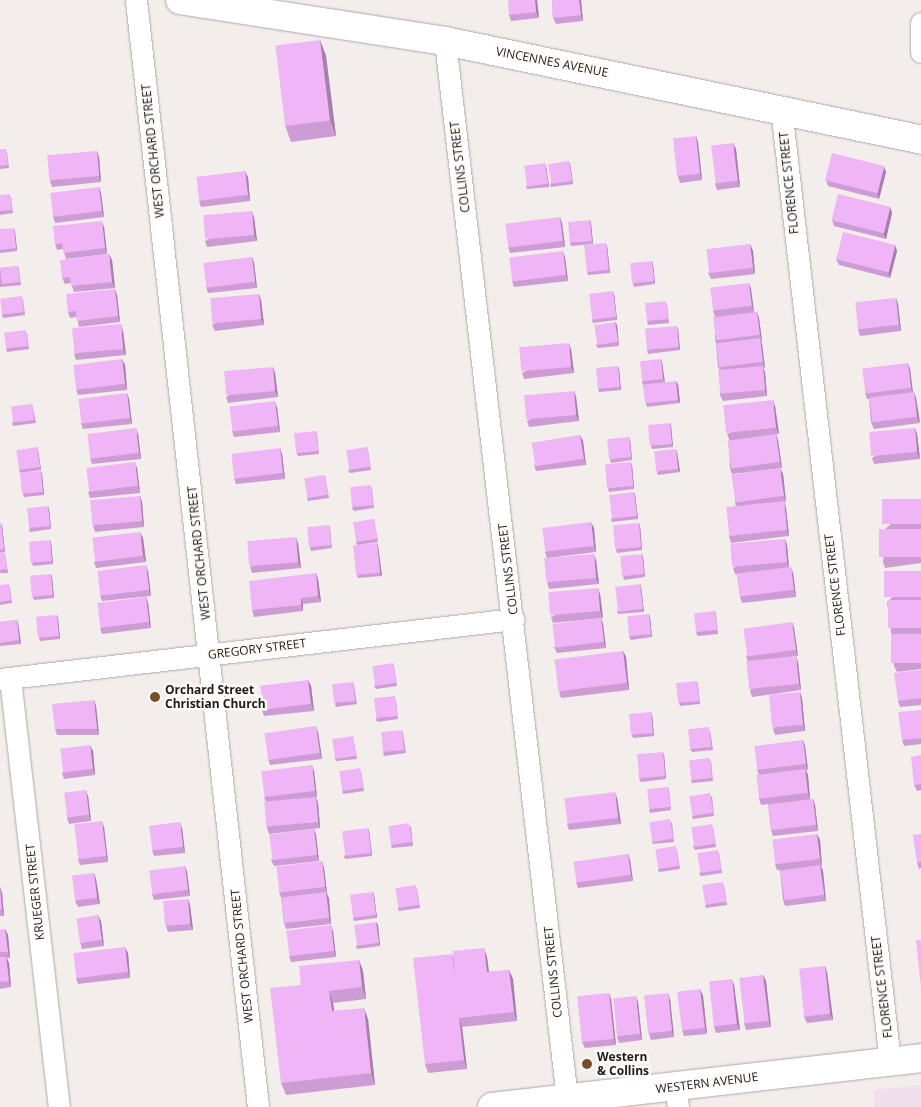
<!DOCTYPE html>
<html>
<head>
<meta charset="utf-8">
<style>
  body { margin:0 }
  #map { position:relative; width:921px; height:1107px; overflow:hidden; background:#f3edeb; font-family:"Open Sans",sans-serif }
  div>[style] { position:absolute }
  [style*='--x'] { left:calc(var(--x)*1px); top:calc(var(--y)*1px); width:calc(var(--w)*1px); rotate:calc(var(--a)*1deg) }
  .commercial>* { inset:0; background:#f1deee }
  .roads { filter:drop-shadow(0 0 1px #afa9a7) drop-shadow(0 0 1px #afa9a7) }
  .street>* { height:21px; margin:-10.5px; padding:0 10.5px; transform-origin:10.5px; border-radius:10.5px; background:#fff }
  .secondary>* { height:28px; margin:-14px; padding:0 14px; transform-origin:14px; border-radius:14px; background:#fff }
  .wall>* { inset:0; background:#ce9cd4 }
  .shaded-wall>* { inset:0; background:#a77fac }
  .building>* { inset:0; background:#efb5f6; transform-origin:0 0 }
  .dots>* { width:14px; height:14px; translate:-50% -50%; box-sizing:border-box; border:2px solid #fefbf9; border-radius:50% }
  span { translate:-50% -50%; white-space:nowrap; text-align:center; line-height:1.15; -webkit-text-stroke:5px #fefbf9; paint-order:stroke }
  .street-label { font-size:12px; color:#1e1c1b }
  .poi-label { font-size:12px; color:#1e1c1b; font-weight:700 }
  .left { translate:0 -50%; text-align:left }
</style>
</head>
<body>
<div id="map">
  <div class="commercial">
    <i style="clip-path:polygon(921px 1085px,921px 1107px,875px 1107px,873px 1090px)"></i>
  </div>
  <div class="roads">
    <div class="street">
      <i style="--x:136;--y:0;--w:1114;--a:83.71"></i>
      <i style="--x:921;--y:23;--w:29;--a:90"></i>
      <i style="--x:445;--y:41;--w:1065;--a:83.42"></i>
      <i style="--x:781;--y:108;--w:960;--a:83.48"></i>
      <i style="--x:10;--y:678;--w:432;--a:83.5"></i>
      <i style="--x:0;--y:679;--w:517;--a:-6.66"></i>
      <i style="--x:675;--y:1087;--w:20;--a:81"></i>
    </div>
    <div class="secondary">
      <i style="--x:180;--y:0;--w:268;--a:8.8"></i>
      <i style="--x:445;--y:41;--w:486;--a:11.7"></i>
      <i style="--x:492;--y:1107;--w:432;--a:-6.5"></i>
    </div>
  </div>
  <div class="wall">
    <i style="clip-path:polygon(537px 0,539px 18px,511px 21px,509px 15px)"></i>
    <i style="clip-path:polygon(552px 0,581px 0,583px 21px,556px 24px,553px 18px)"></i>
    <i style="clip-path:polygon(320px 40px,326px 56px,336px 136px,291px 142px,285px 125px)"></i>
    <i style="clip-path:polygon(696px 136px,698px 142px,702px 180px,680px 183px,678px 177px)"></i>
    <i style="clip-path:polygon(0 149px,7px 152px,9px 168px,0 169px)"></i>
    <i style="clip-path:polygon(736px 149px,740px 187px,717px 190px,715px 184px)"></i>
    <i style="clip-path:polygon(97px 151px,99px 157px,101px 182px,52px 187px,50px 181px)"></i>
    <i style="clip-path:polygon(570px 164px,573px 184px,551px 187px,550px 184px)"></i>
    <i style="clip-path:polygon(546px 166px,549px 187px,527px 189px,526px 186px)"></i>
    <i style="clip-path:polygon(886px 172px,879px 199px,828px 186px,826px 180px)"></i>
    <i style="clip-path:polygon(248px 177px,250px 201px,201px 207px,199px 201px)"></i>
    <i style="clip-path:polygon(99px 187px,101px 193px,104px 217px,55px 223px,53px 216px)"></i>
    <i style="clip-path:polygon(0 195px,11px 197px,13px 213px,0 215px)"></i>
    <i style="clip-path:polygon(890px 207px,892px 213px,886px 239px,834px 226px,832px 220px)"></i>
    <i style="clip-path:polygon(254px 217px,257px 241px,207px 247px,205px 241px)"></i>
    <i style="clip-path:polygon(560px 217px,562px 223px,565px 247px,510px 253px,508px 247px)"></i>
    <i style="clip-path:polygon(590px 220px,591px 223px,593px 244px,571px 246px,570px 243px)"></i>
    <i style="clip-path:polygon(104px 227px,107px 254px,66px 259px,63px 249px,57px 250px,55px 244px)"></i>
    <i style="clip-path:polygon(0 229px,15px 231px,17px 251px,0 253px)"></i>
    <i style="clip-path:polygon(750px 244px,753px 251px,755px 274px,711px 279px,708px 273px)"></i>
    <i style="clip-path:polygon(895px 245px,897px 251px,890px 278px,839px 265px,836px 259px)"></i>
    <i style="clip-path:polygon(607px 246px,610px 273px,588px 275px,587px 272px)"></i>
    <i style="clip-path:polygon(252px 257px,254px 263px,257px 288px,208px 293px,206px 287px)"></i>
    <i style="clip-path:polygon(565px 257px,568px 281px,514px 287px,512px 281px)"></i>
    <i style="clip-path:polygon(112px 260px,115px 288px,74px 292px,71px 283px,65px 284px,62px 278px)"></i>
    <i style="clip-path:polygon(652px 261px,653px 264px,655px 284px,634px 287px,633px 284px)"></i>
    <i style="clip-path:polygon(18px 266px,19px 269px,21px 285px,0 287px,0 268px)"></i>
    <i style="clip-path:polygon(749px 283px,751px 289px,754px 312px,757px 312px,759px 318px,762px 341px,761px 341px,762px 344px,765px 368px,763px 368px,765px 372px,767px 396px,723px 401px,720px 395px,720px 371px,718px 367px,716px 343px,715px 340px,715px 317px,713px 311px)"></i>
    <i style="clip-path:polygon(115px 289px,117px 295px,120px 322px,79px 327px,77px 317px,70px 318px,68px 312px)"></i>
    <i style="clip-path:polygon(259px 294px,261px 300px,264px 325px,215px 331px,212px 325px)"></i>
    <i style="clip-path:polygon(614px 294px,617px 320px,593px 323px,592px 320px)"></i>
    <i style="clip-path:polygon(896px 298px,898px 304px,901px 331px,860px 336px,858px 330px)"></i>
    <i style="clip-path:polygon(23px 299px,25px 315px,3px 318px,2px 315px)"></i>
    <i style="clip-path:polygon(667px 304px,669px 323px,648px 325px,647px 322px)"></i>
    <i style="clip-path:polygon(615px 322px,617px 325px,619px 346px,598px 348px,596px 345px)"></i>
    <i style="clip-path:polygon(678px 329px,680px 350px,648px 354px,647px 351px)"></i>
    <i style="clip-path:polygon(123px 331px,126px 355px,76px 360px,74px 354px)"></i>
    <i style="clip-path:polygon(27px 333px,29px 349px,7px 352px,6px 349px)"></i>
    <i style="clip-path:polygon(571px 349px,574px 373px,524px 379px,522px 373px)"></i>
    <i style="clip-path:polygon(661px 359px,662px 362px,664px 382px,678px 384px,680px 403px,647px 407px,646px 404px,643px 385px,642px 382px)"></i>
    <i style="clip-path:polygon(908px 363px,910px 369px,913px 392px,916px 398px,920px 423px,874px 429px,871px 422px,869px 399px,867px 399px,865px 393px)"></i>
    <i style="clip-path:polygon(125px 365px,127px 390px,78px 395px,76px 389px)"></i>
    <i style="clip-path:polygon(618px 366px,619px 369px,621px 390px,599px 392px,598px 389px)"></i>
    <i style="clip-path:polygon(273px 367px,275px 373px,278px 397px,228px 403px,226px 397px)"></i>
    <i style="clip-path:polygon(574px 391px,576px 397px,579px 421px,529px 427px,527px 421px)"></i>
    <i style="clip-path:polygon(127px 393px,129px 399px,132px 424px,83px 429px,81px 423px)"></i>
    <i style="clip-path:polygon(32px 404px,36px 423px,13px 426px,12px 423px)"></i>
    <i style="clip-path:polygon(775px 406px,779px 434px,776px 434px,778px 440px,782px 468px,732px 474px,730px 468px,729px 439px,727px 434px)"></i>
    <i style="clip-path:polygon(277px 407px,280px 432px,234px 437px,232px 431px)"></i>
    <i style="clip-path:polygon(670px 423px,671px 426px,673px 447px,652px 449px,651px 446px)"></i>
    <i style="clip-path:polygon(915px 428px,917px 434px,920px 459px,874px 464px,872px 458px)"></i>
    <i style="clip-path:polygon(316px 431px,317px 434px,319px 454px,298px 456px,297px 453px)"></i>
    <i style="clip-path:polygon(138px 434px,141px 459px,92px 464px,90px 458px)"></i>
    <i style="clip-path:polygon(580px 435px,583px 441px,586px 465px,536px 471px,534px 465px)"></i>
    <i style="clip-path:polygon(630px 440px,632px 460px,611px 463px,610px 460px)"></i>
    <i style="clip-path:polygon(367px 447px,368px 450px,371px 470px,350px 473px,348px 470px)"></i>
    <i style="clip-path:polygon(280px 448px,282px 454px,285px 479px,236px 484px,234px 478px)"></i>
    <i style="clip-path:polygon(38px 450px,41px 470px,20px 473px,19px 469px)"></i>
    <i style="clip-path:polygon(677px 452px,680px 472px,658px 475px,657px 472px)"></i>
    <i style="clip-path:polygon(632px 465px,634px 489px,609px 492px,608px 489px)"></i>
    <i style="clip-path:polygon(137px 468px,140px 493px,90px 498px,88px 492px)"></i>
    <i style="clip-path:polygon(41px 471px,42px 474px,44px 495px,24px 497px,23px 494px)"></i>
    <i style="clip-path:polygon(783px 474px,786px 502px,784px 502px,786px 508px,789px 536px,731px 543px,729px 536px,736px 507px,735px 502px)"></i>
    <i style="clip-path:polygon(325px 475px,329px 498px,308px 501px,307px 498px)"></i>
    <i style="clip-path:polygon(372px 488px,374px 508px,354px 511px,352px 508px)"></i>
    <i style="clip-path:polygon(634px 492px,635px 495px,638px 519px,612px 522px,611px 519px)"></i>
    <i style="clip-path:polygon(140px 496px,142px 502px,144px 527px,95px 532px,93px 526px)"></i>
    <i style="clip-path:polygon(921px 499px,921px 563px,885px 568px,883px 562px,886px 533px,885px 529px)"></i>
    <i style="clip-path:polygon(48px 506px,49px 509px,51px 529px,30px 532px,29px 529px)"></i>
    <i style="clip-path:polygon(374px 519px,378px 542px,357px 545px,356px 542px)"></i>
    <i style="clip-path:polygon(0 523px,1px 523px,2px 526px,5px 552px,0 553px)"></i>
    <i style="clip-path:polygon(639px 523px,640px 526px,642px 550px,617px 553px,616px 550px)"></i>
    <i style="clip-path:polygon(329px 525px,330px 528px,332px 548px,311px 551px,310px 548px)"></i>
    <i style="clip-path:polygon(594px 528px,596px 552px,547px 558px,545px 552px)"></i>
    <i style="clip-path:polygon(143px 538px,146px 562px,96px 568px,94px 562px)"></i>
    <i style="clip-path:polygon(785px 539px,787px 545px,789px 568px,793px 573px,796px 597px,742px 603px,740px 597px,737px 574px,735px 574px,733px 568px)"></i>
    <i style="clip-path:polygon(50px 540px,51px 543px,53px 564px,33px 566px,32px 563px)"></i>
    <i style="clip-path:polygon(298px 543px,301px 568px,252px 573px,250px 567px)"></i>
    <i style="clip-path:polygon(377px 543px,378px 546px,382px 576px,358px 578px,357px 575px)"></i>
    <i style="clip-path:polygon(5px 553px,8px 573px,0 573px,0 554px)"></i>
    <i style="clip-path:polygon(642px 554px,643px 557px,645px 577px,624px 580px,623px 577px)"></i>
    <i style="clip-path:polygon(596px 560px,599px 584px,549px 589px,547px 583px)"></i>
    <i style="clip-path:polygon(148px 571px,151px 596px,102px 601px,100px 595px)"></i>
    <i style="clip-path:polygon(921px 571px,921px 669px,897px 672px,894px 666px,893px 638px,891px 632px,887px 602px)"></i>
    <i style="clip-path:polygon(316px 573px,318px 579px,321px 602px,303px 604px,303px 611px,254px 617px,252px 610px)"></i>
    <i style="clip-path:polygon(51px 574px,52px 577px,54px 598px,34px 600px,33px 597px)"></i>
    <i style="clip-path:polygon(640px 584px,641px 587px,644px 612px,618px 614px,617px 611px)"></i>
    <i style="clip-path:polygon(0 585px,10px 587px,12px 603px,0 605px)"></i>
    <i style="clip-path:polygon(600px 594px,603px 618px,553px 623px,551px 617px)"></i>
    <i style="clip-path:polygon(146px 597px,148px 603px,151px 628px,102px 634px,100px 628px)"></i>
    <i style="clip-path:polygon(715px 611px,716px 614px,718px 634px,698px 636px,696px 633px)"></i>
    <i style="clip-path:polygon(57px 615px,58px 618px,60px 639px,40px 641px,39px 638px)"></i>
    <i style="clip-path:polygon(650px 617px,652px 637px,631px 640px,629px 637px)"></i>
    <i style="clip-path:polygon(601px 618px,603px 624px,606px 648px,557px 653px,554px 647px)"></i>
    <i style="clip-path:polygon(17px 620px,18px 623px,21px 644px,0 646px,0 622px)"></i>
    <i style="clip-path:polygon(792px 622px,794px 628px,798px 656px,748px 662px,746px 656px)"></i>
    <i style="clip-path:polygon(623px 651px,626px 657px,629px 690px,561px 698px,559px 692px)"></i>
    <i style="clip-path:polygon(798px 662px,801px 690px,752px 697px,750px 690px)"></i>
    <i style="clip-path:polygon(393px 663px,394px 666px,397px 686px,376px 689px,374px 686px)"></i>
    <i style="clip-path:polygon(921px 670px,921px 705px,900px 707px,898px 701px)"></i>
    <i style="clip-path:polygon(308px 680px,311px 686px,314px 711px,264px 716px,262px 710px)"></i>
    <i style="clip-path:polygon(697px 681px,698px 684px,700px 704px,680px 706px,679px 703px)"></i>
    <i style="clip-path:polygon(353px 682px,354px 685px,357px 704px,336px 707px,335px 704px)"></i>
    <i style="clip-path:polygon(800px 692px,802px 698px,805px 731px,775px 735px,773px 729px)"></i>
    <i style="clip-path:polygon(94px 700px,96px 706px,99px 735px,57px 735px,55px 729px)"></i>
    <i style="clip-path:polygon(396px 700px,398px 719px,377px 722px,376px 719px)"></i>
    <i style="clip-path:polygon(921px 710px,921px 744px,904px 746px,902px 740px)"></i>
    <i style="clip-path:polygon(652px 715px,654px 736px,633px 738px,632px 735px)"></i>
    <i style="clip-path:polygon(402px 730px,403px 733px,406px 753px,384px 756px,383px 753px)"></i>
    <i style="clip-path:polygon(710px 730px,713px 750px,692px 752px,690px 749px)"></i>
    <i style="clip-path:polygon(318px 732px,322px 759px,270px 765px,268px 759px)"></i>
    <i style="clip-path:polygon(353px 736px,357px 759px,336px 761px,335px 758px)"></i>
    <i style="clip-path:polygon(803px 740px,805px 746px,808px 770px,806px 770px,808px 775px,810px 800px,813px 799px,815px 805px,818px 831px,773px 836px,771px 830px,768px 804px,761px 805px,759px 799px,759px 775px,757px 770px)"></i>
    <i style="clip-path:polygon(93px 751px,95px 775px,64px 779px,62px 773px)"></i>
    <i style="clip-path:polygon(664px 755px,666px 779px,641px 782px,639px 779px)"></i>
    <i style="clip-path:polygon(921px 755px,921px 790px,917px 791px,914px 785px)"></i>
    <i style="clip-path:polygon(711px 761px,713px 781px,692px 783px,691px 780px)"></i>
    <i style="clip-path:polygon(314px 771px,317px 797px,316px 797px,318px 803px,320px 828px,269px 834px,267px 828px,266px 802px,264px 797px)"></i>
    <i style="clip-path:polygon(361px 771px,364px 791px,343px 794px,342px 790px)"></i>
    <i style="clip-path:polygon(668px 787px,669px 790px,671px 810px,650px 813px,649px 810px)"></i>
    <i style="clip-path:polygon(88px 796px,91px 821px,69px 824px,67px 818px)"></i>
    <i style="clip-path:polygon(712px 796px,714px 816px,693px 819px,692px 816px)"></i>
    <i style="clip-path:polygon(617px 798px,621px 824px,569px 830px,567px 824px)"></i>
    <i style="clip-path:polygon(672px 822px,674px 842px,653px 844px,652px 841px)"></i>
    <i style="clip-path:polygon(411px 826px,413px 846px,392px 848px,391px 845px)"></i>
    <i style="clip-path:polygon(104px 827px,108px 862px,80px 865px,78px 859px)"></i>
    <i style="clip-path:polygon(713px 827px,716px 847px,695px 850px,693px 846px)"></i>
    <i style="clip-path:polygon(182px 828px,185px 853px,154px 856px,152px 850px)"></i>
    <i style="clip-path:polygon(368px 828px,369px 831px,372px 856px,345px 859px,344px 856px)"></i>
    <i style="clip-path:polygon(314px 829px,316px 835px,319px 861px,274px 866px,271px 860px)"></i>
    <i style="clip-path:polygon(817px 834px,820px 840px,822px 866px,821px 866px,823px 871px,826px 901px,785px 906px,783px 900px,780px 870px,777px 870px,775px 864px)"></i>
    <i style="clip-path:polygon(921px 834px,921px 868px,919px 869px,917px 863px)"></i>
    <i style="clip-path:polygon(677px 850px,680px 869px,659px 872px,658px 869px)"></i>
    <i style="clip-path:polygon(719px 853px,722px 873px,701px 876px,699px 873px)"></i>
    <i style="clip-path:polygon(628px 854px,630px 860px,633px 881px,578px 888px,576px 882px)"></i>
    <i style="clip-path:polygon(322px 861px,324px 868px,331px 924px,286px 929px,284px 923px,281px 897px,279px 892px)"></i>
    <i style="clip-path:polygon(185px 866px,187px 872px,190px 896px,154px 900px,152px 894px)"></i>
    <i style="clip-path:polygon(94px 873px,96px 879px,100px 904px,78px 907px,75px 901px)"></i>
    <i style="clip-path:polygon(724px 885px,727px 905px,706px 908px,705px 905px)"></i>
    <i style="clip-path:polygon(0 887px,2px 893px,4px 916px,0 916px)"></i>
    <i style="clip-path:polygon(417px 888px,420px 908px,399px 911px,398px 908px)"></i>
    <i style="clip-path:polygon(373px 892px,374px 895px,377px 918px,354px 921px,353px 918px)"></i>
    <i style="clip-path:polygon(188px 899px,190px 905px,193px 930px,168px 932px,166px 926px)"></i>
    <i style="clip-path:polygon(101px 921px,104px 946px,82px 949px,80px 942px)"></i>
    <i style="clip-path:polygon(376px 922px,378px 925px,380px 946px,357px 949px,356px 946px)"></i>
    <i style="clip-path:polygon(5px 929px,8px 935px,10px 958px,7px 958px,9px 963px,11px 987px,0 989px,0 930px)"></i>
    <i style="clip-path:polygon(333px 931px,336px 957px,291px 962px,289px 956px)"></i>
    <i style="clip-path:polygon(128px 953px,130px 978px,78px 984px,76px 978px)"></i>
    <i style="clip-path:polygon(452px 954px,453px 957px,487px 957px,489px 972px,509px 970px,513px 979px,517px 1021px,462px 1027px,467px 1069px,428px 1073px,425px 1064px)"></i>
    <i style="clip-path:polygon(359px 960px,363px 971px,366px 999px,333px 1003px,334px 1011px,368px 1019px,375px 1085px,286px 1095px,281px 1083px,301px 985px)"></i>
    <i style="clip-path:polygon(825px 966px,827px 972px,833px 1020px,807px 1023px,804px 1017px)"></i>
    <i style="clip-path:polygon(763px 975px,766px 981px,771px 1027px,746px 1030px,744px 1023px)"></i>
    <i style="clip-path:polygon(734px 985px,740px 1030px,716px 1033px,714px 1027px)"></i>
    <i style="clip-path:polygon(700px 989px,703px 996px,707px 1034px,684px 1036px,682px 1030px)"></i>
    <i style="clip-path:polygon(609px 993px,611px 999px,616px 1045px,585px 1048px,582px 1042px)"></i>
    <i style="clip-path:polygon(670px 999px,674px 1037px,651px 1040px,649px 1034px)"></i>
    <i style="clip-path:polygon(638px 1002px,642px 1040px,619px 1043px,617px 1037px)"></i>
  </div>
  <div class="shaded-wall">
    <i style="clip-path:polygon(535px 0,537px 0,539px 18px,536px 12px)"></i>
    <i style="clip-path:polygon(579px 0,581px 0,583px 21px,581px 15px)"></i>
    <i style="clip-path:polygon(320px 40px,326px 56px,336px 136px,330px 120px)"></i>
    <i style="clip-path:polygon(696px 136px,698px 142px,702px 180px,700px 174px)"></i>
    <i style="clip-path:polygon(733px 143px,736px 149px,740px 187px,738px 181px)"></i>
    <i style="clip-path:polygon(97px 151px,99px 157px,101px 182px,99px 176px)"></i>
    <i style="clip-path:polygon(569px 161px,570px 164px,573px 184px,572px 181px)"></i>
    <i style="clip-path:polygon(545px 163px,546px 166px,549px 187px,548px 184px)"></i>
    <i style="clip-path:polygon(884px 166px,886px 172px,879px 199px,877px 193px)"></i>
    <i style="clip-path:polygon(245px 171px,248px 177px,250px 201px,248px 195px)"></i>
    <i style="clip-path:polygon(99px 187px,101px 193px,104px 217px,102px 211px)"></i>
    <i style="clip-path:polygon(890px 207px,892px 213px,886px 239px,883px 233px)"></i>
    <i style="clip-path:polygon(252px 211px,254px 217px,257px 241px,254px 235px)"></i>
    <i style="clip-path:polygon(560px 217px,562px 223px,565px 247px,563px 241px)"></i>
    <i style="clip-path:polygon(590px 220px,591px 223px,593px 244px,592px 241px)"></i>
    <i style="clip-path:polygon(102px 221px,104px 227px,107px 254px,105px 248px)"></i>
    <i style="clip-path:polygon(14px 228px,15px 231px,17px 251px,16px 248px)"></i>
    <i style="clip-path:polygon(606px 243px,607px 246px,610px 273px,609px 270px)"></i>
    <i style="clip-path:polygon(750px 244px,753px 251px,755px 274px,753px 268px)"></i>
    <i style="clip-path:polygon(895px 245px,897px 251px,890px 278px,888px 272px)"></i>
    <i style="clip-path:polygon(563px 251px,565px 257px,568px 281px,566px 275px)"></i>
    <i style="clip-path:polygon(109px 254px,112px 260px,115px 288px,112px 282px)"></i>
    <i style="clip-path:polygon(252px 257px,254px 263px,257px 288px,255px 282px)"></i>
    <i style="clip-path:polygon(652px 261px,653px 264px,655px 284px,654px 281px)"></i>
    <i style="clip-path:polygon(749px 283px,751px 289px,754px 312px,752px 306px)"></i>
    <i style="clip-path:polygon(115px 289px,117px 295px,120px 322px,118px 316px)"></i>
    <i style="clip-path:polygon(613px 291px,614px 294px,617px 320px,616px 317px)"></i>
    <i style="clip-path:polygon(259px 294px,261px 300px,264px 325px,261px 319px)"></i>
    <i style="clip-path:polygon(896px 298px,898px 304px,901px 331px,899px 325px)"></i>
    <i style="clip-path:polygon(757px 312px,759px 318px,762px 341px,760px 335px)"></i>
    <i style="clip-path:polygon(615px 322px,617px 325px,619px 346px,618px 342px)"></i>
    <i style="clip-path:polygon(121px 324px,123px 331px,126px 355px,123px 349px)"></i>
    <i style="clip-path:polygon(677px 326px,678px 329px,680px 350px,679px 347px)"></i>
    <i style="clip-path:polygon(760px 338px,762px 344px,765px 368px,763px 362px)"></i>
    <i style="clip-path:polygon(569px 343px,571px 349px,574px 373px,571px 367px)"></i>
    <i style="clip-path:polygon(122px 359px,125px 365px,127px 390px,125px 384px)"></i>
    <i style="clip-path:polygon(661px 359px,662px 362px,665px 382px,663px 379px)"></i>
    <i style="clip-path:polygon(908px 363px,910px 369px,913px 394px,911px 388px)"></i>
    <i style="clip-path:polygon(618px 366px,619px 369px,621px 390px,620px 387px)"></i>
    <i style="clip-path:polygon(763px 366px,765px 372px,767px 396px,765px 390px)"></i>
    <i style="clip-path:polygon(273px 367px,275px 373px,278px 397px,275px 391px)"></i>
    <i style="clip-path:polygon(676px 381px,678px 384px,680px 403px,678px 400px)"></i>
    <i style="clip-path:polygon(574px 391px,576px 397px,579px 421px,576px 415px)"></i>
    <i style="clip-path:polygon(914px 392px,916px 398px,920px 423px,917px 417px)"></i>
    <i style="clip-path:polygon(127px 393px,129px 399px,132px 424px,130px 418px)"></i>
    <i style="clip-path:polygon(773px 400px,775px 406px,779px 434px,776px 428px)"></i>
    <i style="clip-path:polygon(275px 401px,277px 407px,280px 432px,278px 426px)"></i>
    <i style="clip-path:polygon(670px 423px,671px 426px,673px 447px,672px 444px)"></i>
    <i style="clip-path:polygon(136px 428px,138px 434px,141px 459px,139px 453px)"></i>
    <i style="clip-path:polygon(915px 428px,917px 434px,920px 459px,917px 452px)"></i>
    <i style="clip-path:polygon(776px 434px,778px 440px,782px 468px,780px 462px)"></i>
    <i style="clip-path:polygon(580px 435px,583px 441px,586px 465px,584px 459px)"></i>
    <i style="clip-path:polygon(629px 437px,630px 440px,632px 460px,631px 457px)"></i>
    <i style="clip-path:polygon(37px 447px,38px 450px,41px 470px,40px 467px)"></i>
    <i style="clip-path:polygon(280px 448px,282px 454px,285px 479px,283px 473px)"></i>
    <i style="clip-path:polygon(676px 449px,677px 452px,680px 472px,678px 469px)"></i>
    <i style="clip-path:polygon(135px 462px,137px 468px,140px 493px,138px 486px)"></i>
    <i style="clip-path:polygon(631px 462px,632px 465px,634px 489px,633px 486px)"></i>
    <i style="clip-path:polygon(780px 468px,783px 474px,786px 502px,784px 496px)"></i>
    <i style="clip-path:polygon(41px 471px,42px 474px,44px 495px,43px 492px)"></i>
    <i style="clip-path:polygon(634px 492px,635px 495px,638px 519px,637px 516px)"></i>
    <i style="clip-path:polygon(140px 496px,142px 502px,144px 527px,142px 521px)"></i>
    <i style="clip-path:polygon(784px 501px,786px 508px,789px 536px,787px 530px)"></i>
    <i style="clip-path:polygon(48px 506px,49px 509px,51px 529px,50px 526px)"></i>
    <i style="clip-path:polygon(591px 522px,594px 528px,596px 552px,594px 546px)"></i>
    <i style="clip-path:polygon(1px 523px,2px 526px,5px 552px,4px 549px)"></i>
    <i style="clip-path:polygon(639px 523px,640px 526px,642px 550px,641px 547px)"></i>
    <i style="clip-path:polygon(140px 532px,143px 538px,146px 562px,143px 556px)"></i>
    <i style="clip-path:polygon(296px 537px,298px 543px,301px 568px,298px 562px)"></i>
    <i style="clip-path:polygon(785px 539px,787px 545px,789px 568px,787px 562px)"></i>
    <i style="clip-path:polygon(50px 540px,51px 543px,53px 564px,52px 561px)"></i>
    <i style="clip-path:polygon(377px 543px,378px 546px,382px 576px,380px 573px)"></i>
    <i style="clip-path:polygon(594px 554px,596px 560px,599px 584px,596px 578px)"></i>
    <i style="clip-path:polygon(642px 554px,643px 557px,645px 577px,644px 574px)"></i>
    <i style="clip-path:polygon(146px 565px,148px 571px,151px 596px,149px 590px)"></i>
    <i style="clip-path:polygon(791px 567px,793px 573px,796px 597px,794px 590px)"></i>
    <i style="clip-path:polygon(316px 573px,318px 579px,321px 602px,318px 596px)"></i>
    <i style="clip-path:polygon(51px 574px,52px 577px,54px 598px,53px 595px)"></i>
    <i style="clip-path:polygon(640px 584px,641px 587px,644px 612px,643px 609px)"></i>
    <i style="clip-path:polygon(598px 588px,600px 594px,603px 618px,600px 611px)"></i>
    <i style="clip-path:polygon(146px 597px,148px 603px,151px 628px,149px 622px)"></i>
    <i style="clip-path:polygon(301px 598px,303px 604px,303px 611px,301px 605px)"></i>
    <i style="clip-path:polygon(649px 614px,650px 617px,652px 637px,651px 634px)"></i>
    <i style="clip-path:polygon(57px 615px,58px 618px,60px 639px,59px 636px)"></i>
    <i style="clip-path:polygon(601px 618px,603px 624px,606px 648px,604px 642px)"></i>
    <i style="clip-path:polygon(17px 620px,18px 623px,21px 644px,19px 640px)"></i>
    <i style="clip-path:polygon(792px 622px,794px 628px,798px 656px,796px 650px)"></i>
    <i style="clip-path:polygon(623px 651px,626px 657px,629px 690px,627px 683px)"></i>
    <i style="clip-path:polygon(796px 656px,798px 662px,801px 690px,799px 684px)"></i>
    <i style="clip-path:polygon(308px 680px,311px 686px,314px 711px,311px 704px)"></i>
    <i style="clip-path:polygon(800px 692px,802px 698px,805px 731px,803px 725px)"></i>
    <i style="clip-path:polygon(94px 700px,96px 706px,99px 735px,97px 729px)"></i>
    <i style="clip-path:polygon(651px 712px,652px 715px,654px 736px,653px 733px)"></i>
    <i style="clip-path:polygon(316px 726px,318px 732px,322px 759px,320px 753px)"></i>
    <i style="clip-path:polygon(803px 740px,805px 746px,808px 770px,806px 764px)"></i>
    <i style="clip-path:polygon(90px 745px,93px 751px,95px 775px,93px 769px)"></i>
    <i style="clip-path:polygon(663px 752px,664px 755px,666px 779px,665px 776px)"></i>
    <i style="clip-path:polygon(312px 765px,314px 771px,317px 797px,315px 791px)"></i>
    <i style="clip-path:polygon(805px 769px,808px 775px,810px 800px,808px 793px)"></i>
    <i style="clip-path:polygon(86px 790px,88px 796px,91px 821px,89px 815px)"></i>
    <i style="clip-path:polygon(615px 792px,617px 798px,621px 824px,618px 818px)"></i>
    <i style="clip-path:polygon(316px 797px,318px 803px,320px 828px,318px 822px)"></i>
    <i style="clip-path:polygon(813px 799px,815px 805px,818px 831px,816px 825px)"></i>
    <i style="clip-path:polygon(102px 821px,104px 827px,108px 862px,106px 856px)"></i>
    <i style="clip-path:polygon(180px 822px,182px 828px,185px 853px,183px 847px)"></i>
    <i style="clip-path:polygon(368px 828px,369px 831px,372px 856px,371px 853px)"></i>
    <i style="clip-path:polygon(314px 829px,316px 835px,319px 861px,317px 855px)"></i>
    <i style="clip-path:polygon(817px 834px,820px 840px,822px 866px,820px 859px)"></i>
    <i style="clip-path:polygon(628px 854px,630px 860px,633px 881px,631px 875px)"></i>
    <i style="clip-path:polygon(322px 861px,324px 868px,327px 893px,325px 887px)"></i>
    <i style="clip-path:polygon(820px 865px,823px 871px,826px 901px,824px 895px)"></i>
    <i style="clip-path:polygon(185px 866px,187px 872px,190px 896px,188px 890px)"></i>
    <i style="clip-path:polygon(94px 873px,96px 879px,100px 904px,97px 898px)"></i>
    <i style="clip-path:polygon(0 887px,2px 893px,4px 916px,2px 909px)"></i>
    <i style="clip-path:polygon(326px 892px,329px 898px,331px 924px,329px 918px)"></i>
    <i style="clip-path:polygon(373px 892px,374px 895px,377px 918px,376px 915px)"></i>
    <i style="clip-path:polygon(188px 899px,190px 905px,193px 930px,190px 924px)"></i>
    <i style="clip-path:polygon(98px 915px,101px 921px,104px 946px,102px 940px)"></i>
    <i style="clip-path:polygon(376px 922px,378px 925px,380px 946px,379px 943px)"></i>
    <i style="clip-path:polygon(331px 925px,333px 931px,336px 957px,334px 951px)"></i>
    <i style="clip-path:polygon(5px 929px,8px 935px,10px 958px,8px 952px)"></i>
    <i style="clip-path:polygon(125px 947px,128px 953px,130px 978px,128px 972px)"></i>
    <i style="clip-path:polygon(484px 948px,487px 957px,490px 981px,487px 972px)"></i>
    <i style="clip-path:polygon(6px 957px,9px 963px,11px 987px,9px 981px)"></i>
    <i style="clip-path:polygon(359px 960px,363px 971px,366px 999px,362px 987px)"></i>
    <i style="clip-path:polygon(825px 966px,827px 972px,833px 1020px,830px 1014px)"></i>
    <i style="clip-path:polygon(509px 970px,513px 979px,517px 1021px,514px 1012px)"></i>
    <i style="clip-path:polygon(763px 975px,766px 981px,771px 1027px,769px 1021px)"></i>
    <i style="clip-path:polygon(732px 979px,734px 985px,740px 1030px,737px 1024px)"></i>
    <i style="clip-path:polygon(700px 989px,703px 996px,707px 1034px,705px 1028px)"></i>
    <i style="clip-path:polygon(329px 991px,333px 1003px,336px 1023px,332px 1011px)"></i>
    <i style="clip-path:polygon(609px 993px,611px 999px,616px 1045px,614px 1039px)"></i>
    <i style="clip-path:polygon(668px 993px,670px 999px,674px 1037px,672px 1031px)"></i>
    <i style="clip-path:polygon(636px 996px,638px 1002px,642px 1040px,640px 1034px)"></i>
    <i style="clip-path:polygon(364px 1008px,368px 1019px,375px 1085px,371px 1073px)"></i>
    <i style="clip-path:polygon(459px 1018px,462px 1027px,467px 1069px,464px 1060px)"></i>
  </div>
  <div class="building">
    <i style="clip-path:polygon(508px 0,535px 0,536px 12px,509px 15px)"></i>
    <i style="clip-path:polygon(552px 0,579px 0,581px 15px,553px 18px)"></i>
    <i style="left:320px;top:40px;width:81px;height:45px;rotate:83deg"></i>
    <i style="left:696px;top:136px;width:38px;height:23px;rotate:84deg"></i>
    <i style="left:733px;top:143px;width:38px;height:22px;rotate:83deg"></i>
    <i style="clip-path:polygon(0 149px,6px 149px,8px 165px,0 166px)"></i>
    <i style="left:97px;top:151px;width:25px;height:50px;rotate:85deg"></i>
    <i style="left:832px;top:153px;width:54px;height:28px;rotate:14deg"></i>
    <i style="left:569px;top:161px;width:20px;height:21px;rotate:81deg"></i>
    <i style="left:545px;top:163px;width:21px;height:21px;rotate:82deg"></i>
    <i style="left:245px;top:171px;width:24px;height:49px;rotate:83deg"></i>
    <i style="left:99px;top:187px;width:24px;height:49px;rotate:83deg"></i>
    <i style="clip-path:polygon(10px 194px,12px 210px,0 211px,0 195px)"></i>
    <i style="left:838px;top:194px;width:54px;height:27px;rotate:14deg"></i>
    <i style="left:252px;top:211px;width:24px;height:49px;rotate:85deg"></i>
    <i style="left:560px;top:217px;width:24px;height:55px;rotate:83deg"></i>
    <i style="left:590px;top:220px;width:21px;height:22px;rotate:85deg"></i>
    <i style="clip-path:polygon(102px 221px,105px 248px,64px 253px,62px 243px,55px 244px,53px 226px)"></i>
    <i style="clip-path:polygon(14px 228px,16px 248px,0 250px,0 229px)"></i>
    <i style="left:843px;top:232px;width:54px;height:28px;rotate:14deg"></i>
    <i style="left:606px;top:243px;width:27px;height:22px;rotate:84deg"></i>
    <i style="left:750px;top:244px;width:24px;height:44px;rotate:83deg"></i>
    <i style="left:563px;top:251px;width:24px;height:54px;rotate:83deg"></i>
    <i style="clip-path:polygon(109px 254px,112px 282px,71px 286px,70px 277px,62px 278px,60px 260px)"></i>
    <i style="left:252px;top:257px;width:25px;height:49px;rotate:83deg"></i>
    <i style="left:652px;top:261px;width:20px;height:22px;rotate:84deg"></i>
    <i style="left:18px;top:266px;width:16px;height:18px;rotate:83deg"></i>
    <i style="left:749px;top:283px;width:23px;height:39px;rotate:83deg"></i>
    <i style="clip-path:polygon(115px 289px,118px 316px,77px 321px,76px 311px,68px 312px,66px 294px)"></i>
    <i style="left:613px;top:291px;width:26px;height:24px;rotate:83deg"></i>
    <i style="left:259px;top:294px;width:25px;height:49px;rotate:85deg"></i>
    <i style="left:22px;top:296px;width:16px;height:22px;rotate:83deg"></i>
    <i style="left:896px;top:298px;width:27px;height:41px;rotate:84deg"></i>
    <i style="left:666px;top:301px;width:18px;height:21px;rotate:84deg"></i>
    <i style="left:757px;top:312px;width:23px;height:44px;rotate:83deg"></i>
    <i style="left:615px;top:322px;width:20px;height:21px;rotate:81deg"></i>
    <i style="left:121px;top:324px;width:25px;height:49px;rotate:85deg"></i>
    <i style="left:677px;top:326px;width:21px;height:32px;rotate:85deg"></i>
    <i style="left:26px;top:330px;width:16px;height:22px;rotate:83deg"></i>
    <i style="left:760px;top:338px;width:24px;height:44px;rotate:83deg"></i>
    <i style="left:569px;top:343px;width:24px;height:50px;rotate:85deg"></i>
    <i style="left:122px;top:359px;width:25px;height:49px;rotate:83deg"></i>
    <i style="left:661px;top:359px;width:20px;height:21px;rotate:84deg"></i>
    <i style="left:908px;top:363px;width:25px;height:46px;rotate:83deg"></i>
    <i style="left:618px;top:366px;width:21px;height:22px;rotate:85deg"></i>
    <i style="left:763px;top:366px;width:24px;height:45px;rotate:85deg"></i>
    <i style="left:273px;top:367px;width:24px;height:49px;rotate:85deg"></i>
    <i style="left:676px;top:381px;width:19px;height:33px;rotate:84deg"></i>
    <i style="left:574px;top:391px;width:24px;height:50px;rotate:85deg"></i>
    <i style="left:914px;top:392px;width:25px;height:45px;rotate:83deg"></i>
    <i style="left:127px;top:393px;width:25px;height:49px;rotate:83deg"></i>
    <i style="left:773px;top:400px;width:28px;height:50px;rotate:84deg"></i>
    <i style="left:275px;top:401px;width:25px;height:46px;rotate:83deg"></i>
    <i style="left:32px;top:404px;width:16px;height:21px;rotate:83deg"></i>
    <i style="left:670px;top:423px;width:21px;height:22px;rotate:85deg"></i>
    <i style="left:136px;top:428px;width:25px;height:49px;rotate:83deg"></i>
    <i style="left:915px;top:428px;width:24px;height:46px;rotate:85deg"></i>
    <i style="left:316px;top:431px;width:20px;height:22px;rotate:84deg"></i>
    <i style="left:776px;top:434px;width:28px;height:49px;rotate:82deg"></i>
    <i style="left:580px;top:435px;width:24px;height:49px;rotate:81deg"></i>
    <i style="left:629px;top:437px;width:20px;height:22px;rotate:84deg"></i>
    <i style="left:37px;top:447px;width:20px;height:21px;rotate:81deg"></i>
    <i style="left:367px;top:447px;width:20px;height:21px;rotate:81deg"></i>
    <i style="left:280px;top:448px;width:25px;height:49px;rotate:83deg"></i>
    <i style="left:676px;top:449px;width:20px;height:22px;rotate:84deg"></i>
    <i style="left:135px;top:462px;width:24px;height:49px;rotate:83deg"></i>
    <i style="left:631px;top:462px;width:24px;height:26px;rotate:85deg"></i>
    <i style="left:780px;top:468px;width:28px;height:49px;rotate:82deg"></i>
    <i style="left:41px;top:471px;width:21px;height:21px;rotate:85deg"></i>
    <i style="left:325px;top:475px;width:20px;height:21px;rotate:81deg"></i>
    <i style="left:371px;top:485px;width:20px;height:21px;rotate:84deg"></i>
    <i style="left:634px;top:492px;width:24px;height:25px;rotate:83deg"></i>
    <i style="left:140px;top:496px;width:25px;height:50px;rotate:85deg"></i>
    <i style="left:921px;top:499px;width:25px;height:39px;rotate:90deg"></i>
    <i style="left:784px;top:501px;width:29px;height:58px;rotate:84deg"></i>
    <i style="left:48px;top:506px;width:20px;height:21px;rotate:84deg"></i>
    <i style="left:374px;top:519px;width:20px;height:21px;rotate:81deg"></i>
    <i style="left:591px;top:522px;width:24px;height:49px;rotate:83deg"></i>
    <i style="clip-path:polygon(0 523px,1px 523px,4px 549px,0 550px)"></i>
    <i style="left:639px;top:523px;width:24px;height:26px;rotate:85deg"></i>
    <i style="left:329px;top:525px;width:20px;height:22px;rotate:84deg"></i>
    <i style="left:921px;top:529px;width:28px;height:42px;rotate:90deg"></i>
    <i style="left:140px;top:532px;width:24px;height:48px;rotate:83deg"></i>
    <i style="left:296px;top:537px;width:25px;height:49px;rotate:85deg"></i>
    <i style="left:785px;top:539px;width:23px;height:55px;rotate:85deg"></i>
    <i style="left:50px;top:540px;width:21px;height:21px;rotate:85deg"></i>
    <i style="left:377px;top:543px;width:30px;height:24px;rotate:84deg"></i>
    <i style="clip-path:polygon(5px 553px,7px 569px,0 570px,0 554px)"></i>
    <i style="left:594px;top:554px;width:24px;height:50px;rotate:85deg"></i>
    <i style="left:642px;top:554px;width:20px;height:22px;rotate:84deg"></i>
    <i style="left:146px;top:565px;width:25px;height:49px;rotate:83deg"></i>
    <i style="left:791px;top:567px;width:23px;height:54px;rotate:83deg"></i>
    <i style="left:921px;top:571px;width:26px;height:37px;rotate:90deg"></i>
    <i style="clip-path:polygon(316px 573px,318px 596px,301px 598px,301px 605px,252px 610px,249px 581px)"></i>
    <i style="left:51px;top:574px;width:21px;height:21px;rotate:85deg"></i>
    <i style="clip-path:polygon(9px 584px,11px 600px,0 602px,0 585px)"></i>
    <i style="left:640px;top:584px;width:25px;height:25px;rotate:83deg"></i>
    <i style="left:598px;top:588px;width:23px;height:50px;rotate:85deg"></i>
    <i style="left:146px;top:597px;width:25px;height:49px;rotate:83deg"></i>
    <i style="left:921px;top:600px;width:28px;height:33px;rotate:90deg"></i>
    <i style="left:715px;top:611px;width:19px;height:21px;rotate:84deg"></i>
    <i style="left:649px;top:614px;width:20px;height:22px;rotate:84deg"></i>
    <i style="left:57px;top:615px;width:21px;height:21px;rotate:85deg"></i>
    <i style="left:601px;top:618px;width:24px;height:49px;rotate:83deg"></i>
    <i style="clip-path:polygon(17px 620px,19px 640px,0 643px,0 622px)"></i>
    <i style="left:792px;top:622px;width:28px;height:49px;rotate:82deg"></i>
    <i style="left:921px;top:634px;width:29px;height:30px;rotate:90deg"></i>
    <i style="left:623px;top:651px;width:32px;height:69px;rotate:83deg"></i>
    <i style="left:796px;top:656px;width:28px;height:50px;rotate:84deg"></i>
    <i style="left:393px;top:663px;width:20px;height:21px;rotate:81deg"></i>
    <i style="clip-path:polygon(921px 670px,921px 698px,898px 701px,894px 673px)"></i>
    <i style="left:308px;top:680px;width:24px;height:48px;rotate:83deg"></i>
    <i style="left:697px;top:681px;width:20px;height:21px;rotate:84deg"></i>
    <i style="left:353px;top:682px;width:19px;height:21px;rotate:84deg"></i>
    <i style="left:800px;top:692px;width:33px;height:31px;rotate:85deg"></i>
    <i style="left:395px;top:696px;width:20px;height:21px;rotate:84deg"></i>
    <i style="clip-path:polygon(94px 700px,97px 729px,55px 729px,52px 704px)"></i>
    <i style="clip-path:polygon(921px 710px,921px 738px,902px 740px,898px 712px)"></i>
    <i style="left:651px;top:712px;width:21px;height:22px;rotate:85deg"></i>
    <i style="left:316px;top:726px;width:27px;height:52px;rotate:82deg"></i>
    <i style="left:709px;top:727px;width:20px;height:21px;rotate:84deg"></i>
    <i style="left:402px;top:730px;width:20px;height:21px;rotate:84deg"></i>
    <i style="left:353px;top:736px;width:20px;height:21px;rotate:81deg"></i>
    <i style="left:803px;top:740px;width:24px;height:49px;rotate:83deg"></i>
    <i style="left:90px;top:745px;width:24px;height:30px;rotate:83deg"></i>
    <i style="left:663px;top:752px;width:24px;height:26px;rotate:85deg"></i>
    <i style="clip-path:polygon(921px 755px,921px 784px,914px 785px,911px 757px)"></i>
    <i style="left:710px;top:758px;width:20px;height:21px;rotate:84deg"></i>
    <i style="left:312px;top:765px;width:26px;height:51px;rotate:83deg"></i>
    <i style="left:360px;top:768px;width:20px;height:21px;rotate:81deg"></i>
    <i style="left:805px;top:769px;width:24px;height:49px;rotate:83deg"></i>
    <i style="left:668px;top:787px;width:20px;height:21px;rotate:84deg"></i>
    <i style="left:86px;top:790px;width:25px;height:22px;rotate:83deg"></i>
    <i style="left:615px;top:792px;width:26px;height:51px;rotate:83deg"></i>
    <i style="left:710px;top:793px;width:20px;height:21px;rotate:81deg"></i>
    <i style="left:316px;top:797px;width:25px;height:52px;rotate:85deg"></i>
    <i style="left:813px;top:799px;width:26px;height:45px;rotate:83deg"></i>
    <i style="left:670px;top:819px;width:20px;height:21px;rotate:81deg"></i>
    <i style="left:102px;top:821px;width:35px;height:28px;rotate:83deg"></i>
    <i style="left:180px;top:822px;width:25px;height:31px;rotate:83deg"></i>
    <i style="left:409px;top:823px;width:19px;height:21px;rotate:81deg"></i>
    <i style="left:712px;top:824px;width:20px;height:21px;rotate:81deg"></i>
    <i style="left:368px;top:828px;width:25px;height:26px;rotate:83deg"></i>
    <i style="left:314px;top:829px;width:26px;height:45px;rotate:83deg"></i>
    <i style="left:817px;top:834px;width:25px;height:45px;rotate:83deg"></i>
    <i style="clip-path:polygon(921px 834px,921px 862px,917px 863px,913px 835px)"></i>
    <i style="left:676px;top:846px;width:20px;height:21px;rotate:81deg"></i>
    <i style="left:718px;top:850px;width:20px;height:21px;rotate:81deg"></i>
    <i style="left:628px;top:854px;width:21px;height:55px;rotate:82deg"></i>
    <i style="left:322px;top:861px;width:26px;height:46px;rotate:83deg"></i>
    <i style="left:820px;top:865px;width:30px;height:40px;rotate:82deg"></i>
    <i style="left:185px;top:866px;width:24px;height:36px;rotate:83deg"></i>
    <i style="left:94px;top:873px;width:25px;height:22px;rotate:83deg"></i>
    <i style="left:723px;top:882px;width:20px;height:21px;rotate:81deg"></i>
    <i style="left:416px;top:885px;width:20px;height:21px;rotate:81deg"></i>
    <i style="clip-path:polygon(0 888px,2px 909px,0 910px)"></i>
    <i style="left:326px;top:892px;width:26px;height:45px;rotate:83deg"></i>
    <i style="left:373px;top:892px;width:23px;height:23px;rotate:83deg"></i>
    <i style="left:188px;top:899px;width:25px;height:25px;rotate:85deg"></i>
    <i style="left:98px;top:915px;width:25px;height:22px;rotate:81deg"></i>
    <i style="left:376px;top:922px;width:21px;height:22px;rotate:82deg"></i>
    <i style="left:331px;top:925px;width:26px;height:45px;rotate:83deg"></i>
    <i style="clip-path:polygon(5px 929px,8px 952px,0 952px,0 930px)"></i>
    <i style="clip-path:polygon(916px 940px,921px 940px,921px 987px)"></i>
    <i style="left:125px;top:947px;width:25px;height:52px;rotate:83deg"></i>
    <i style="clip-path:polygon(484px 948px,487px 972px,509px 970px,514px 1012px,459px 1018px,464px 1060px,425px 1064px,413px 958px,452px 954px,455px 979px,453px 951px)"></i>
    <i style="clip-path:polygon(0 957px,6px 957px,9px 981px,0 982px)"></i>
    <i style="clip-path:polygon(359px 960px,362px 987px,329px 991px,332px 1011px,364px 1008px,371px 1073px,281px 1083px,270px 988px,301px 985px,299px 966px)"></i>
    <i style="left:825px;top:966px;width:48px;height:26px;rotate:84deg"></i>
    <i style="left:763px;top:975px;width:46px;height:24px;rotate:83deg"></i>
    <i style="left:732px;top:979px;width:45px;height:23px;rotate:84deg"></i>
    <i style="left:700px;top:989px;width:39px;height:23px;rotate:83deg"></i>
    <i style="left:609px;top:993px;width:46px;height:32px;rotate:84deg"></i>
    <i style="left:668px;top:993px;width:38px;height:24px;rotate:84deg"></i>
    <i style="left:636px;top:996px;width:38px;height:23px;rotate:84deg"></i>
  </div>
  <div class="dots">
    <i style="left:155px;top:697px;background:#754f2b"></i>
    <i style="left:587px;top:1064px;background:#754f2b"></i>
  </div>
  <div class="street-label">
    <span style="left:552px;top:62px;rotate:11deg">VINCENNES AVENUE</span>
    <span style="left:153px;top:151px;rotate:-96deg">WEST ORCHARD STREET</span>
    <span style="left:460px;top:167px;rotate:-97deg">COLLINS STREET</span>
    <span style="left:789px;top:183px;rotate:-96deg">FLORENCE STREET</span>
    <span style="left:199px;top:553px;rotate:-96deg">WEST ORCHARD STREET</span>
    <span style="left:508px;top:569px;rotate:-97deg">COLLINS STREET</span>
    <span style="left:835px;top:585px;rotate:-97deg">FLORENCE STREET</span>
    <span style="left:257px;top:649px;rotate:-7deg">GREGORY STREET</span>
    <span style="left:35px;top:892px;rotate:-96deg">KRUEGER STREET</span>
    <span style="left:242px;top:956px;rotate:-96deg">WEST ORCHARD STREET</span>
    <span style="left:553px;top:972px;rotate:-96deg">COLLINS STREET</span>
    <span style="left:882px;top:987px;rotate:-97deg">FLORENCE STREET</span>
    <span style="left:707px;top:1083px;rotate:-7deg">WESTERN AVENUE</span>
  </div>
  <div class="poi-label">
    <span class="left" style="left:165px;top:697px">Orchard Street<br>Christian Church</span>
    <span class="left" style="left:597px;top:1064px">Western<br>&amp; Collins</span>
  </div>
</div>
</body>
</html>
